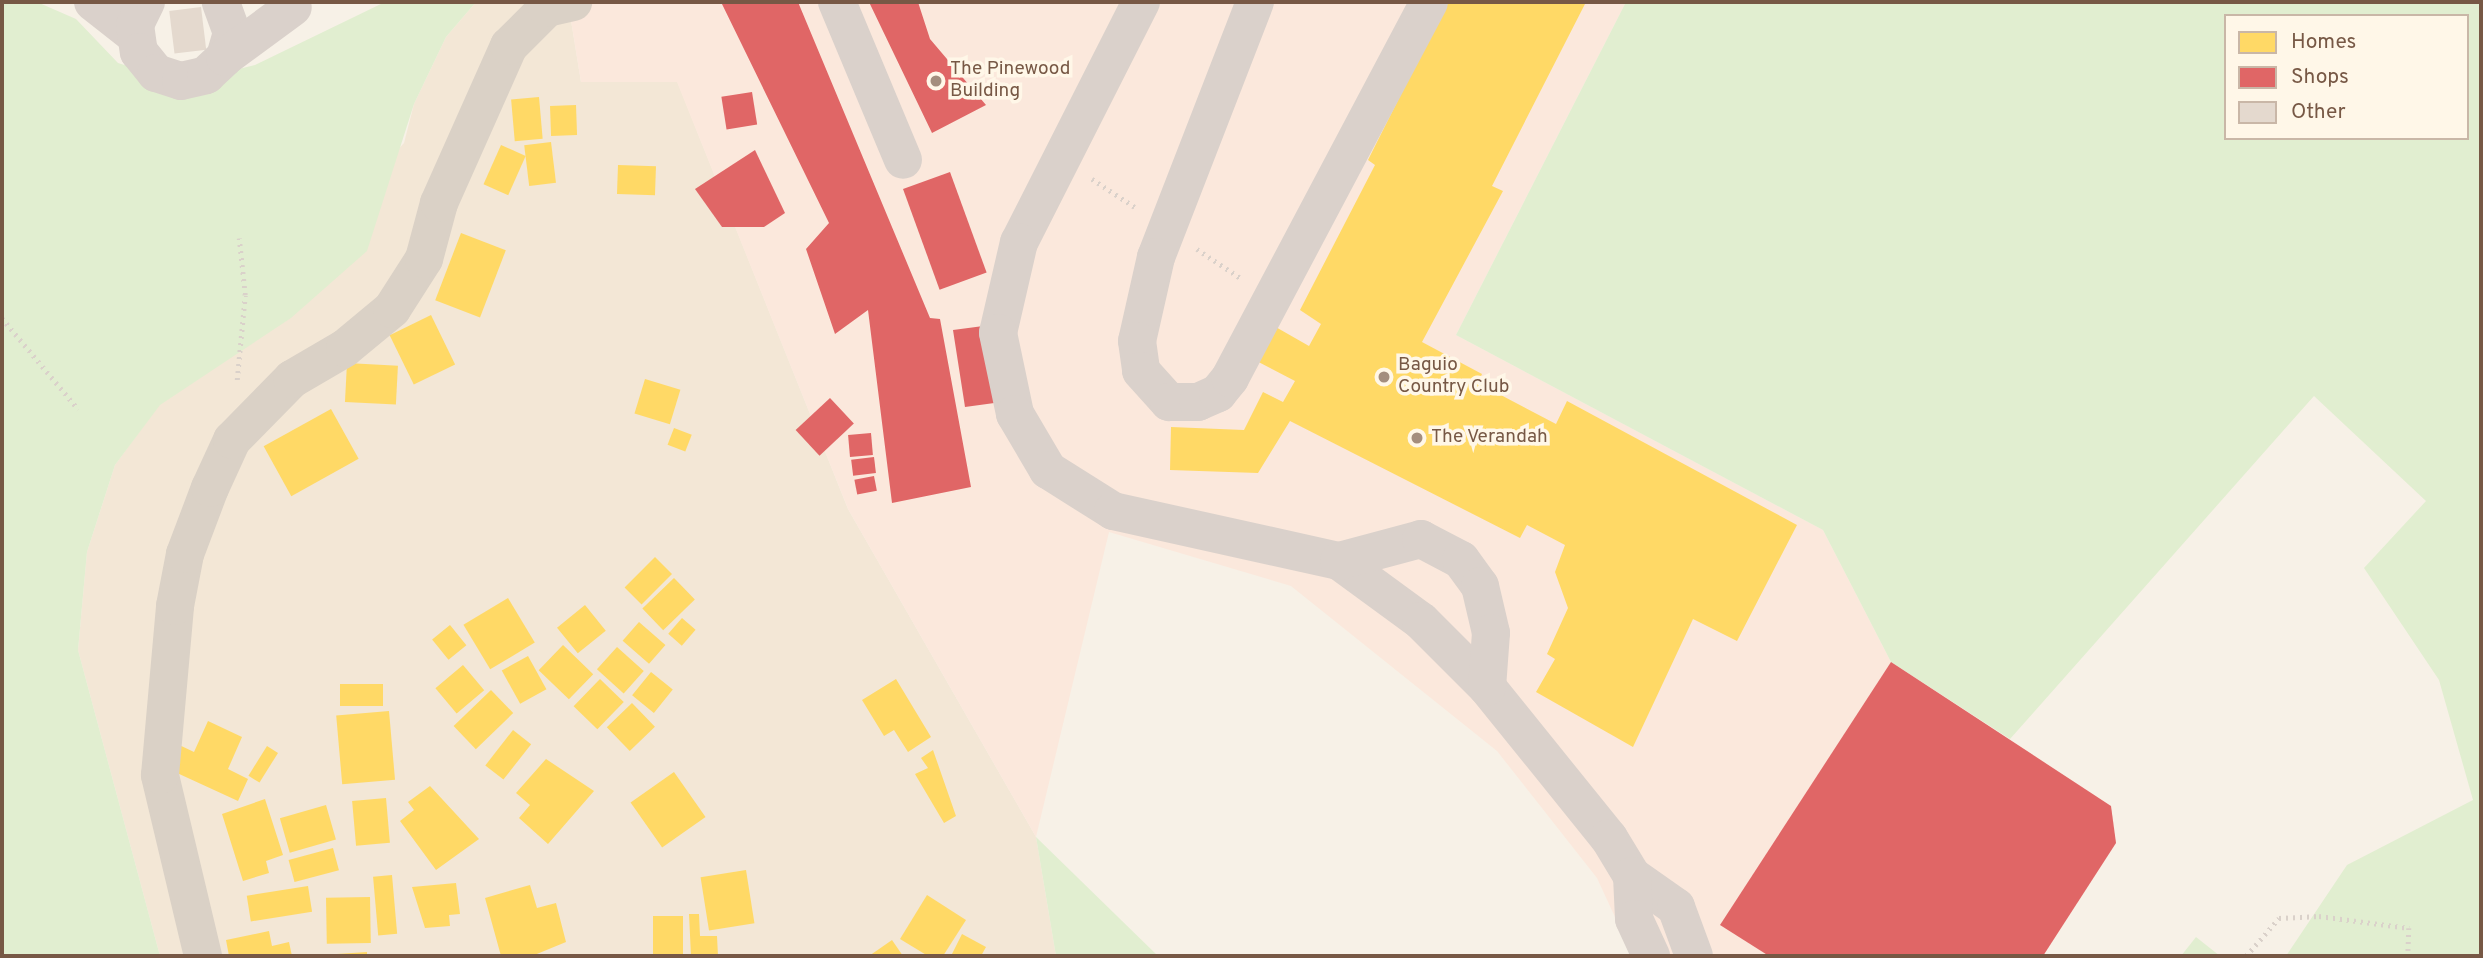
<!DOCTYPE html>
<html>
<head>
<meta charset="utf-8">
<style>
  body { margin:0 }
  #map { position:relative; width:2483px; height:958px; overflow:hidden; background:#f7f1e7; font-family:Overpass,sans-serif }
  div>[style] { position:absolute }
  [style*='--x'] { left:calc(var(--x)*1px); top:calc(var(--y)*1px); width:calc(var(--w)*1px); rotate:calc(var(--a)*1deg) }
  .residential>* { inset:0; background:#f3e7d6 }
  .commercial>* { inset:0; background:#fbe8dc }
  .green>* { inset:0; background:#e1eed0 }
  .homes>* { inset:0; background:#ffd966; transform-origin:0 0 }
  .shops>* { inset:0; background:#e06666; transform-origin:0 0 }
  .building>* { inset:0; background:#e4d9ce; transform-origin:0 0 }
  .path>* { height:4.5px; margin-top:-2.25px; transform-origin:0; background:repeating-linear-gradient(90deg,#dad1ca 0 2px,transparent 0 7px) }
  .minor>* { height:38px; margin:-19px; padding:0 19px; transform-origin:19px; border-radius:19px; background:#dad1cb }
  .major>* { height:38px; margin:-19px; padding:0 19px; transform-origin:19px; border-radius:19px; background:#dad1c6 }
  .dots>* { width:19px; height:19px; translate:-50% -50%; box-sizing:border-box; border:4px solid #fff7e8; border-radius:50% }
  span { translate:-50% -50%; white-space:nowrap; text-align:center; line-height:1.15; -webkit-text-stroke:7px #fff7e8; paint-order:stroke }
  .poi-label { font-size:19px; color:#775845 }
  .left { translate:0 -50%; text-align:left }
  .frame { position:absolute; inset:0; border:4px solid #775845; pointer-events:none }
  .legend { position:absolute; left:2224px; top:14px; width:245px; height:126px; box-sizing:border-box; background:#fff7e8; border:2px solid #c9b7a7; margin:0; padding:9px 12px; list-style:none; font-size:21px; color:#775845 }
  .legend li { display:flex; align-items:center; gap:14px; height:35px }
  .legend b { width:35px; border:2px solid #c9b7a7 }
</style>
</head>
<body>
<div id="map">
  <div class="residential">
    <i style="clip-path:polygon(476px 2px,568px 2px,581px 82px,677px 81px,848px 509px,1036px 837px,1056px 956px,160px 956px,78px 650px,87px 552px,115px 465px,159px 405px,187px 383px,404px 143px,414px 104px,446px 37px)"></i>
  </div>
  <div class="commercial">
    <i style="clip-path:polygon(568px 2px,1626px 2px,1456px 335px,1823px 530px,1891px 662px,2111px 806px,2116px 843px,2043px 956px,1633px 956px,1597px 878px,1497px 751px,1291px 586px,1109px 532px,1036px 837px,848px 509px,677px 82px,581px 82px)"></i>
  </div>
  <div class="green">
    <i style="clip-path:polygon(2px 2px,37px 2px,76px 19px,118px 63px,182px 83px,255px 65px,385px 2px,476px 2px,446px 37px,414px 104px,367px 251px,291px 318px,160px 405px,115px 465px,87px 552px,78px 650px,160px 956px,2px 956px)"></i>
    <i style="clip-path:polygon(evenodd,1626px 2px,2481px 2px,2481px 956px,2286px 956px,2347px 865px,2473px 800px,2439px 680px,2364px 568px,2426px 501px,2314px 396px,2010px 739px,1891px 662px,1823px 530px,1456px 335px,1626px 2px,2226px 16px,2467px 16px,2467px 138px,2226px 138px,2226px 16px)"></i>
    <i style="clip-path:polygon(1036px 837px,1158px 956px,1056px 956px)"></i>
    <i style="clip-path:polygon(2196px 937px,2220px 956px,2181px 956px)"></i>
  </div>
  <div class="homes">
    <i style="clip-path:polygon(1447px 2px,1586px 2px,1492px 186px,1503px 191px,1422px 342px,1482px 374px,1478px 383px,1556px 424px,1567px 401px,1797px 525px,1737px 641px,1693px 619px,1633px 747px,1536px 692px,1555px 659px,1547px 654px,1568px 608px,1555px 572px,1565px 545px,1527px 525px,1520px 538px,1290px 421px,1258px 473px,1170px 470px,1171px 427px,1244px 430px,1263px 392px,1283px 402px,1295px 381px,1247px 356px,1265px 321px,1309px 346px,1321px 324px,1300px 310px,1375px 165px,1368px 160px)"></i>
    <i style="left:539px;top:97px;width:42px;height:28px;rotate:85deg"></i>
    <i style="left:576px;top:105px;width:30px;height:26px;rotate:88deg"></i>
    <i style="left:551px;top:142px;width:41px;height:27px;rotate:83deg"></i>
    <i style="left:501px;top:145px;width:27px;height:43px;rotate:24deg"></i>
    <i style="left:618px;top:165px;width:38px;height:29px;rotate:2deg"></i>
    <i style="left:461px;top:233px;width:48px;height:72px;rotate:21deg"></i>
    <i style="left:431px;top:315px;width:55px;height:46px;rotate:64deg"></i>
    <i style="left:347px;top:363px;width:51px;height:39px;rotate:3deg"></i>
    <i style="left:645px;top:379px;width:37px;height:36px;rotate:17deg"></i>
    <i style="left:331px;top:409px;width:57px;height:77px;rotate:61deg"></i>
    <i style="left:674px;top:428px;width:19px;height:18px;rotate:21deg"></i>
    <i style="left:655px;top:557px;width:24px;height:43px;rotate:45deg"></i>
    <i style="left:674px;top:578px;width:30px;height:44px;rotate:46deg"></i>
    <i style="left:508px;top:598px;width:52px;height:52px;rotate:59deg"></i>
    <i style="left:585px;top:605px;width:33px;height:36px;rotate:51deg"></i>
    <i style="left:682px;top:618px;width:18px;height:21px;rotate:41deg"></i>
    <i style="left:639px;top:622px;width:35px;height:25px;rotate:41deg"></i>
    <i style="left:450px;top:625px;width:26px;height:23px;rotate:51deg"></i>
    <i style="left:563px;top:645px;width:42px;height:35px;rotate:44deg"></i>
    <i style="left:617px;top:647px;width:36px;height:30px;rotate:42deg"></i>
    <i style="left:528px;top:656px;width:38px;height:30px;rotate:61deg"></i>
    <i style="left:463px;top:665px;width:33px;height:36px;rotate:50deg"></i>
    <i style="left:651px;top:672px;width:28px;height:30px;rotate:39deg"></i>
    <i style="left:600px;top:679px;width:33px;height:38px;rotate:44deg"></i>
    <i style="clip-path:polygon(896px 679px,931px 737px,908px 752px,894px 730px,884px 736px,862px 700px)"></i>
    <i style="left:383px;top:684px;width:22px;height:43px;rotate:90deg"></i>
    <i style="left:491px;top:690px;width:32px;height:52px;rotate:46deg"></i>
    <i style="left:632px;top:703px;width:33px;height:35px;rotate:46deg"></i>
    <i style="left:389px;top:711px;width:69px;height:53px;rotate:85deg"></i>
    <i style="clip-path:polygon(208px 721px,242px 737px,228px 769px,248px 779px,238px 801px,164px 767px,175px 743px,194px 752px)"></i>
    <i style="left:513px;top:730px;width:23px;height:45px;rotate:38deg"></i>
    <i style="left:267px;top:746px;width:13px;height:35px;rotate:32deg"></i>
    <i style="clip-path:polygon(933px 750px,956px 816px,944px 823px,915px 774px,928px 768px,921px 758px)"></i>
    <i style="clip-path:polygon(546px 759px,594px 791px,548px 844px,519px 818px,530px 805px,516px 793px)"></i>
    <i style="left:674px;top:772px;width:55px;height:53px;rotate:55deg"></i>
    <i style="clip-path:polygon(430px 786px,479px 839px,436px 870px,400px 821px,414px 810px,408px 802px)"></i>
    <i style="left:386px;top:798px;width:45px;height:34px;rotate:85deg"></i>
    <i style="clip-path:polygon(265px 799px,283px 855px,266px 861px,269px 873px,243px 881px,222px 814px)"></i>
    <i style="left:326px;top:805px;width:36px;height:48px;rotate:74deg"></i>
    <i style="left:333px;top:848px;width:23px;height:46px;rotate:75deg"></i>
    <i style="left:746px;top:870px;width:54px;height:46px;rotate:81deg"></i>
    <i style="left:392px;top:875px;width:59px;height:19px;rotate:85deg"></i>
    <i style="clip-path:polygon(456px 883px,460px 914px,449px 915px,450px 926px,425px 928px,412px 887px)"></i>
    <i style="clip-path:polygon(530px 885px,537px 908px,556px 903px,566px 942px,532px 956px,501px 956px,485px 898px)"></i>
    <i style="left:308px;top:886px;width:26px;height:62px;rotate:81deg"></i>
    <i style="clip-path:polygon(927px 895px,966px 920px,943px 956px,928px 956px,900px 939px)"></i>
    <i style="left:370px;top:897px;width:46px;height:44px;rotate:89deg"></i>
    <i style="clip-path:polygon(689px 914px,699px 914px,700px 936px,717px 936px,718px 956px,691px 956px)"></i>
    <i style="left:653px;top:916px;width:30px;height:40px"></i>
    <i style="clip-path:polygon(269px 931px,272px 946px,289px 942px,292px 956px,229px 956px,226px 940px)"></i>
    <i style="clip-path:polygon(962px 934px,986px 947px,981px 956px,951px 956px)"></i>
    <i style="clip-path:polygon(892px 940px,903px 956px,869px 956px)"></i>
    <i style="clip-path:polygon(367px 952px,367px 956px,337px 956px,337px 954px)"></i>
  </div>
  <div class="shops">
    <i style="clip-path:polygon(721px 2px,798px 2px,930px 318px,940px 319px,971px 487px,892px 503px,868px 310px,835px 334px,806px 249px,829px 223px)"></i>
    <i style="clip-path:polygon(869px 2px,918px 2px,930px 39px,986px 105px,932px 133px)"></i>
    <i style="left:752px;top:92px;width:33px;height:31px;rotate:81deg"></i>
    <i style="clip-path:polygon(755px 150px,785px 213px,764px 227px,722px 227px,695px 189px)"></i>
    <i style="left:950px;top:172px;width:107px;height:50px;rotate:70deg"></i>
    <i style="clip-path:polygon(991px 325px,1009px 401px,965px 407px,953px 330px)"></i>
    <i style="left:830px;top:398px;width:35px;height:47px;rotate:47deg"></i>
    <i style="left:871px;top:433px;width:22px;height:23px;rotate:85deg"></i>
    <i style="left:874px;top:457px;width:16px;height:23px;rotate:83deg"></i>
    <i style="left:874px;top:476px;width:15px;height:20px;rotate:79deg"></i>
    <i style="clip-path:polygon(1891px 662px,2111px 806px,2116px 843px,2043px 956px,1769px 956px,1720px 925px)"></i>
  </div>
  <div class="building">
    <i style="left:201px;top:7px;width:43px;height:32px;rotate:83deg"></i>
  </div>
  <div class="path">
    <i style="--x:1092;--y:179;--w:51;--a:33.1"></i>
    <i style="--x:1197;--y:249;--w:54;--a:33.7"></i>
    <i style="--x:2;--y:318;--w:119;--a:50.1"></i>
    <i style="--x:237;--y:380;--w:85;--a:-84.6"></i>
    <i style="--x:245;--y:295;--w:57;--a:-96"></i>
    <i style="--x:2246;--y:956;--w:50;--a:-49"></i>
    <i style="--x:2279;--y:918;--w:40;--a:-2.9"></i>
    <i style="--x:2319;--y:916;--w:91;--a:7.6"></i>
    <i style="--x:2409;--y:928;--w:28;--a:92"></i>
  </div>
  <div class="minor">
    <i style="--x:93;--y:2;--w:53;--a:38.2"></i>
    <i style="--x:146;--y:2;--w:25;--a:116"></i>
    <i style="--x:135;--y:25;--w:27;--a:82"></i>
    <i style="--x:139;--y:52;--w:27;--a:51"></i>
    <i style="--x:156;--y:73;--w:26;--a:18"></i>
    <i style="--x:181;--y:81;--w:26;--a:-13"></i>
    <i style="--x:206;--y:75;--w:26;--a:-43"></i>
    <i style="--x:225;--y:57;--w:25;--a:-74"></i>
    <i style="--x:232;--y:33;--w:33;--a:-110"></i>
    <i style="--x:837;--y:2;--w:171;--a:67.3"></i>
    <i style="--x:1141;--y:2;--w:269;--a:116.9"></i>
    <i style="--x:1019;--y:242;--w:93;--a:103"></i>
    <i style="--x:998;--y:333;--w:83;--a:78.1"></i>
    <i style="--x:1015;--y:414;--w:65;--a:59.5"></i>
    <i style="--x:1048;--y:470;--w:77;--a:32.2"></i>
    <i style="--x:1113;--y:511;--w:231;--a:12.5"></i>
    <i style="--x:1339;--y:561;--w:102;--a:36.2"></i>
    <i style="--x:1421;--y:621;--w:93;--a:45"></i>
    <i style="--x:1487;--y:687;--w:194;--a:51.1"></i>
    <i style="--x:1609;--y:838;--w:44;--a:58.8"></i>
    <i style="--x:1632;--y:876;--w:54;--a:35.2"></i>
    <i style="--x:1676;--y:907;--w:52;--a:69.8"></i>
    <i style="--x:1255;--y:2;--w:274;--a:111.2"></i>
    <i style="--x:1156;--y:257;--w:86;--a:102.7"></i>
    <i style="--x:1137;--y:341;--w:30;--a:82"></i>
    <i style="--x:1141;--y:371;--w:42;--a:47.9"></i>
    <i style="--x:1169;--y:402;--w:29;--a:0"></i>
    <i style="--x:1198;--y:402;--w:22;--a:-24"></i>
    <i style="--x:1218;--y:393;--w:19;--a:-51"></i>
    <i style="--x:1230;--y:378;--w:425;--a:-62.1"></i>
    <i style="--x:225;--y:57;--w:84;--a:-36.3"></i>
    <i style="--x:1339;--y:561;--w:85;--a:-15"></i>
    <i style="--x:1421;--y:539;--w:45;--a:27.7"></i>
    <i style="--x:1461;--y:560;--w:32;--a:54"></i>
    <i style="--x:1480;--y:586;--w:48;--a:76.8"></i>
    <i style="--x:1491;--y:633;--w:54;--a:94.2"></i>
    <i style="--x:1632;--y:876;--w:43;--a:87.3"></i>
    <i style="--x:1634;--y:919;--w:41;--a:65.3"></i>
  </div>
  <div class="major">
    <i style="--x:203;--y:956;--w:186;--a:-103.4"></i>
    <i style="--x:160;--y:775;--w:170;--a:-84.9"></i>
    <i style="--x:175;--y:606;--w:53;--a:-79.1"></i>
    <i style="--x:185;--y:554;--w:71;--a:-69.3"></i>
    <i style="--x:210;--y:488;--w:53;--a:-65.4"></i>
    <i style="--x:232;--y:440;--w:86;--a:-45.5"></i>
    <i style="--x:292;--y:379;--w:61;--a:-30.3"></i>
    <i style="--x:345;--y:348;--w:61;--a:-39.7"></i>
    <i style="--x:392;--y:309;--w:59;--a:-57.4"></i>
    <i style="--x:424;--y:259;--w:58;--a:-75"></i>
    <i style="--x:439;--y:203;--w:172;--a:-66"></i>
    <i style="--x:509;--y:46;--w:54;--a:-45"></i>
    <i style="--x:547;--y:8;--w:27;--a:-13"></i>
  </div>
  <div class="dots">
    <i style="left:936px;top:81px;background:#a48e7e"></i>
    <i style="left:1384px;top:377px;background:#a48e7e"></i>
    <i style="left:1417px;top:438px;background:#a48e7e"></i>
  </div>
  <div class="poi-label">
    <span class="left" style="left:950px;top:81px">The Pinewood<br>Building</span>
    <span class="left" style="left:1398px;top:377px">Baguio<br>Country Club</span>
    <span class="left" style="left:1431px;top:438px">The Verandah</span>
  </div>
  <div class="frame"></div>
  <ul class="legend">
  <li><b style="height:19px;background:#ffd966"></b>Homes</li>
  <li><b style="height:19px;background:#e06666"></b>Shops</li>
  <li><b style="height:19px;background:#e4d9ce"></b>Other</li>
  </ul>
</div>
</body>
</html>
